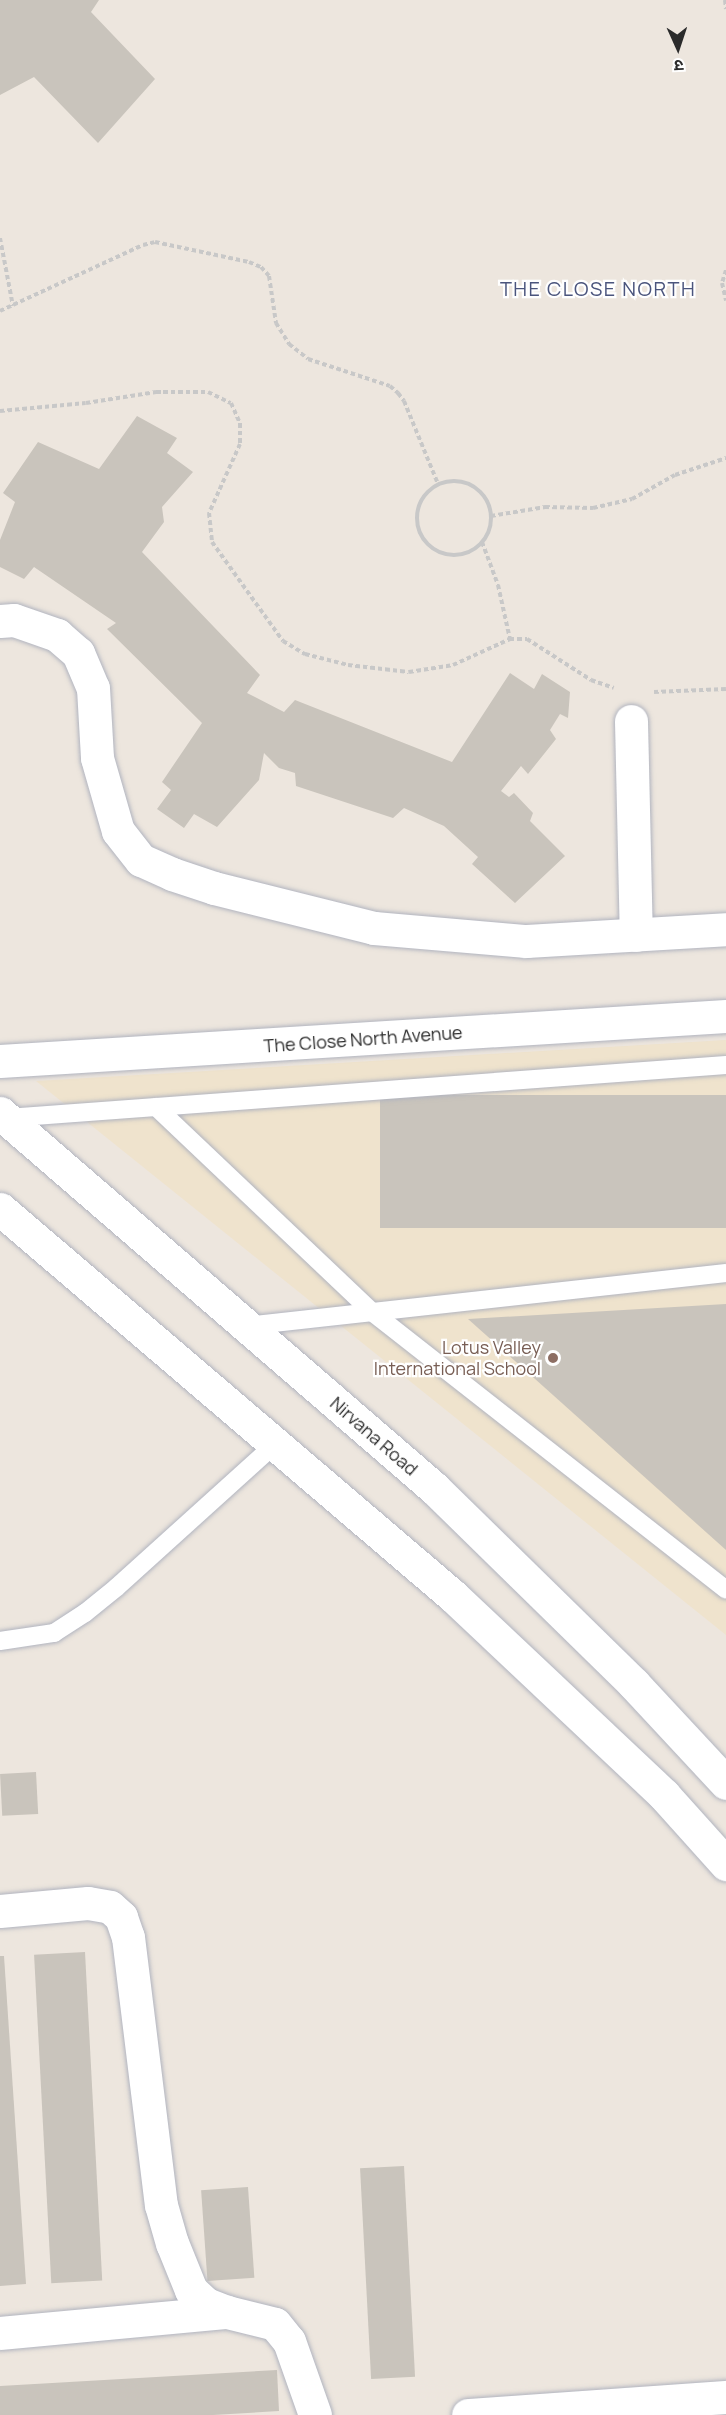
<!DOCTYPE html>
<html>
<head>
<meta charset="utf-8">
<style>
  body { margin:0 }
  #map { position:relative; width:726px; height:2415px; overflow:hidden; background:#ede6de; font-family:Manrope,"Noto Sans Devanagari",sans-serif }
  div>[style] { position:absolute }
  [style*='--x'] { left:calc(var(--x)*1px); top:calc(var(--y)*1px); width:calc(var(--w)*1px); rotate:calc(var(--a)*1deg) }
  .education>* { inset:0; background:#efe3cd }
  .building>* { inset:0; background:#c9c4bc; transform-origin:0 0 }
  .path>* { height:4px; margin-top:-2px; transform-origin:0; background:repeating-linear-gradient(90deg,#c8c8c8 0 4.5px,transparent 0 7.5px) }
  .path>.ring { margin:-2px; padding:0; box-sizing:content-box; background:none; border:4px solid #c8c8c8; border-radius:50% }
  .roads { filter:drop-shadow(0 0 2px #b1b4bf) drop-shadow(0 0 2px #b1b4bf) }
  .service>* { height:18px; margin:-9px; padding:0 9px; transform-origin:9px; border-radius:9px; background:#fff }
  .minor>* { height:33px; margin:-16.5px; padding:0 16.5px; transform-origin:16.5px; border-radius:16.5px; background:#fff }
  .secondary>* { height:33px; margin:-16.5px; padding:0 16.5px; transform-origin:16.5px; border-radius:16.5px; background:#fff }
  .dots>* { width:16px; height:16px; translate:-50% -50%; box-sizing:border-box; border:3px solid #fff; border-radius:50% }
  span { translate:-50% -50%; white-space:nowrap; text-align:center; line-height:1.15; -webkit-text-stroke:4.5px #fff; paint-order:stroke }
  .street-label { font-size:18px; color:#2b2b2b }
  .education-label { font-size:18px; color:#785e54 }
  .right { translate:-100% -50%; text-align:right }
  .neighbourhood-label { font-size:20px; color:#4b557d; letter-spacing:1.5px }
  .north { position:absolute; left:648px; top:18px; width:60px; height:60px; -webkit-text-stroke:4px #fff; paint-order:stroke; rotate:177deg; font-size:16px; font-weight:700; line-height:24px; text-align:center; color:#2b2b2b }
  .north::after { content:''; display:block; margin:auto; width:21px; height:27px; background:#2b2b2b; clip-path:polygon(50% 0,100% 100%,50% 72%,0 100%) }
</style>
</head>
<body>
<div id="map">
  <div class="education">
    <i style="clip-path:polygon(726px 1040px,726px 1635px,36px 1081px)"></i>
  </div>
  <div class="building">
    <i style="clip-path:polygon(0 0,99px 0,91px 12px,155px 79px,98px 143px,34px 77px,0 95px)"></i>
    <i style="clip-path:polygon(137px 416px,177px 438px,167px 453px,193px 472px,162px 507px,164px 522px,142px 552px,260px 675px,247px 693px,284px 712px,295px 700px,452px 762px,510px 673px,534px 689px,542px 674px,570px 692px,568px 718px,560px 714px,550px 730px,556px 739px,528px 774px,521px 766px,501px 791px,509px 797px,514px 793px,533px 813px,530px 821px,565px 856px,515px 903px,472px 864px,478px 857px,444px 826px,404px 808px,393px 818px,296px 786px,295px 773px,279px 768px,264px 753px,259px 780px,217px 827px,194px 814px,184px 828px,157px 809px,171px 790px,162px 782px,202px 723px,107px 629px,116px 623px,34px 567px,24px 579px,0 567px,0 540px,15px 502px,3px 493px,38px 442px,99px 469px)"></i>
    <i style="left:726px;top:1095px;width:133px;height:346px;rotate:90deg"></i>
    <i style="clip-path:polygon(726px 1304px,726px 1550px,468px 1319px)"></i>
    <i style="left:36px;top:1772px;width:42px;height:36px;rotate:87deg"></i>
    <i style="left:85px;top:1952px;width:329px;height:51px;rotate:87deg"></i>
    <i style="clip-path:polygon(0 1956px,4px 1956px,26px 2284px,0 2286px)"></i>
    <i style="left:404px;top:2166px;width:211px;height:44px;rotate:87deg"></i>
    <i style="left:248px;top:2187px;width:91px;height:47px;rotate:86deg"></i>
    <i style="clip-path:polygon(277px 2370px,279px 2411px,213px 2415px,0 2415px,0 2386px)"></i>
  </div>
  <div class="path">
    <i style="--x:725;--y:0;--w:9;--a:84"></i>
    <i style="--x:0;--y:238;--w:69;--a:79.2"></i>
    <i style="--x:726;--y:270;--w:14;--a:107"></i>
    <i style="--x:722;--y:283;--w:18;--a:77"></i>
    <i style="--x:0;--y:311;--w:157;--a:-24.8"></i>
    <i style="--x:143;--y:245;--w:12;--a:-14"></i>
    <i style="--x:155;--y:242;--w:96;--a:12"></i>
    <i style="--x:249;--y:262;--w:13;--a:23"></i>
    <i style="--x:261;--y:267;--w:12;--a:48"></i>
    <i style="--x:269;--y:276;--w:48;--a:81.5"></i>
    <i style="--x:276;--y:323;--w:25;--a:58"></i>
    <i style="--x:289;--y:344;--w:24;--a:38"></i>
    <i style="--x:308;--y:359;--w:86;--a:18.2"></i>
    <i style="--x:390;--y:386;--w:11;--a:41"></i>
    <i style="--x:398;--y:393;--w:10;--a:53"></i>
    <i style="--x:404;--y:401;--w:90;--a:67.7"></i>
    <i style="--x:0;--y:411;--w:86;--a:-5.3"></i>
    <i style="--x:86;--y:403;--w:71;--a:-8.9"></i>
    <i style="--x:156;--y:392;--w:52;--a:0"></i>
    <i style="--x:208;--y:392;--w:25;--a:26"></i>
    <i style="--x:231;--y:403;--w:22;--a:66"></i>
    <i style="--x:240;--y:423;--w:21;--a:90"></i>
    <i style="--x:240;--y:444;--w:76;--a:114.2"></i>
    <i style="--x:209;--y:513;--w:29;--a:84"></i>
    <i style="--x:212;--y:542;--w:122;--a:54.4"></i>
    <i style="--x:283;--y:641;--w:26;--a:31"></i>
    <i style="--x:305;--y:654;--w:44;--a:14.3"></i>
    <i style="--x:348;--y:665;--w:61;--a:6.5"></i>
    <i style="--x:409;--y:672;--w:45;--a:-9"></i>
    <i style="--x:453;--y:665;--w:63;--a:-24.5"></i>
    <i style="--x:510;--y:639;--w:17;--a:0"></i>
    <i style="--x:527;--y:639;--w:76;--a:32.6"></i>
    <i style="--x:591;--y:680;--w:24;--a:19"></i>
    <i class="ring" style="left:417px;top:481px;width:70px;height:70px"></i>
    <i style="--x:491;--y:516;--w:55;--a:-9.5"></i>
    <i style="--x:545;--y:507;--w:48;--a:1.2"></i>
    <i style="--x:593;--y:508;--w:40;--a:-13"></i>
    <i style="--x:632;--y:499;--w:49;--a:-29.2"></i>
    <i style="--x:675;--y:475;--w:54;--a:-18.4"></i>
    <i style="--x:482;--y:542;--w:46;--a:69.6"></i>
    <i style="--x:498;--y:585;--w:55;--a:77.5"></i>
    <i style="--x:654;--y:692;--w:72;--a:-2.4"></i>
  </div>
  <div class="roads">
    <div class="service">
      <i style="--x:156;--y:1107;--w:298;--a:43.5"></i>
      <i style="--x:372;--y:1312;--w:450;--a:38.1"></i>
      <i style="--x:7;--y:1118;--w:721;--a:-4.22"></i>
      <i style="--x:246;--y:1326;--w:483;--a:-6.3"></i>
      <i style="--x:0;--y:1641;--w:55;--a:-8.4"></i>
      <i style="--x:54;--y:1633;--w:37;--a:-33"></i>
      <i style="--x:85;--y:1613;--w:41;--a:-39.1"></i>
      <i style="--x:117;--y:1587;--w:213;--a:-42.1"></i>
    </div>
    <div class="minor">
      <i style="--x:0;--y:621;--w:14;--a:-4"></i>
      <i style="--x:14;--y:620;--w:46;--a:19.2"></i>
      <i style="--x:57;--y:635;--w:28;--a:41"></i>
      <i style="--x:78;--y:653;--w:38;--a:67"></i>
      <i style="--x:93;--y:688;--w:70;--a:86.7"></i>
      <i style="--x:97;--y:758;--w:76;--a:74"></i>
      <i style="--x:118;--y:831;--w:37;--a:52"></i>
      <i style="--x:141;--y:860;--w:34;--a:24"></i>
      <i style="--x:172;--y:874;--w:44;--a:18.4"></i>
      <i style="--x:214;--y:888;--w:165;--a:14"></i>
      <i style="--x:374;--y:928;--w:153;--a:4.9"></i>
      <i style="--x:526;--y:941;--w:200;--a:-3.4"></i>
      <i style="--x:631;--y:721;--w:214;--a:88.7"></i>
      <i style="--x:0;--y:1061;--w:727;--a:-3.55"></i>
      <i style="--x:0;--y:1911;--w:88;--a:-5.2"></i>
      <i style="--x:88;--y:1903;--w:22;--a:10"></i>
      <i style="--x:110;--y:1907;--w:15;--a:42"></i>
      <i style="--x:121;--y:1917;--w:21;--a:71"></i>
      <i style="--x:128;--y:1937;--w:270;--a:83"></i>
      <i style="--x:161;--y:2205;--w:40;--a:74"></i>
      <i style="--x:172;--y:2243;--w:51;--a:68"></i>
      <i style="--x:191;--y:2290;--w:21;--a:43"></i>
      <i style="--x:206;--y:2304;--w:22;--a:21"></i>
      <i style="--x:227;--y:2312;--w:49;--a:14"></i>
      <i style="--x:275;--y:2324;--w:22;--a:51"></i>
      <i style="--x:289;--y:2341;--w:78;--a:70.6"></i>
      <i style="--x:0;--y:2333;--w:228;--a:-5.3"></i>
      <i style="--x:468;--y:2415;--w:259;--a:-4"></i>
    </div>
    <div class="secondary">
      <i style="--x:0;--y:1113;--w:574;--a:40.83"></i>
      <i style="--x:434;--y:1488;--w:280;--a:44.4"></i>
      <i style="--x:634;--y:1684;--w:135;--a:47.1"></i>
      <i style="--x:0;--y:1209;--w:596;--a:40.51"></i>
      <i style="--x:453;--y:1596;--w:290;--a:43.3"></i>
      <i style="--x:664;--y:1795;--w:93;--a:48.1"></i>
    </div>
  </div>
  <div class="dots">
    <i style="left:553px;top:1358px;background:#8d6e63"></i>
  </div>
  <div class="street-label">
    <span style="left:363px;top:1039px;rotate:-4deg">The Close North Avenue</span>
    <span style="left:374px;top:1436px;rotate:41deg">Nirvana Road</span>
  </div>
  <div class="education-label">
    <span class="right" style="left:541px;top:1358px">Lotus Valley<br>International School</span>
  </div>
  <div class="neighbourhood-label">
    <span style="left:598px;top:288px">THE CLOSE NORTH</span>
  </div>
  <div class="north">उ</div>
</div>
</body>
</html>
